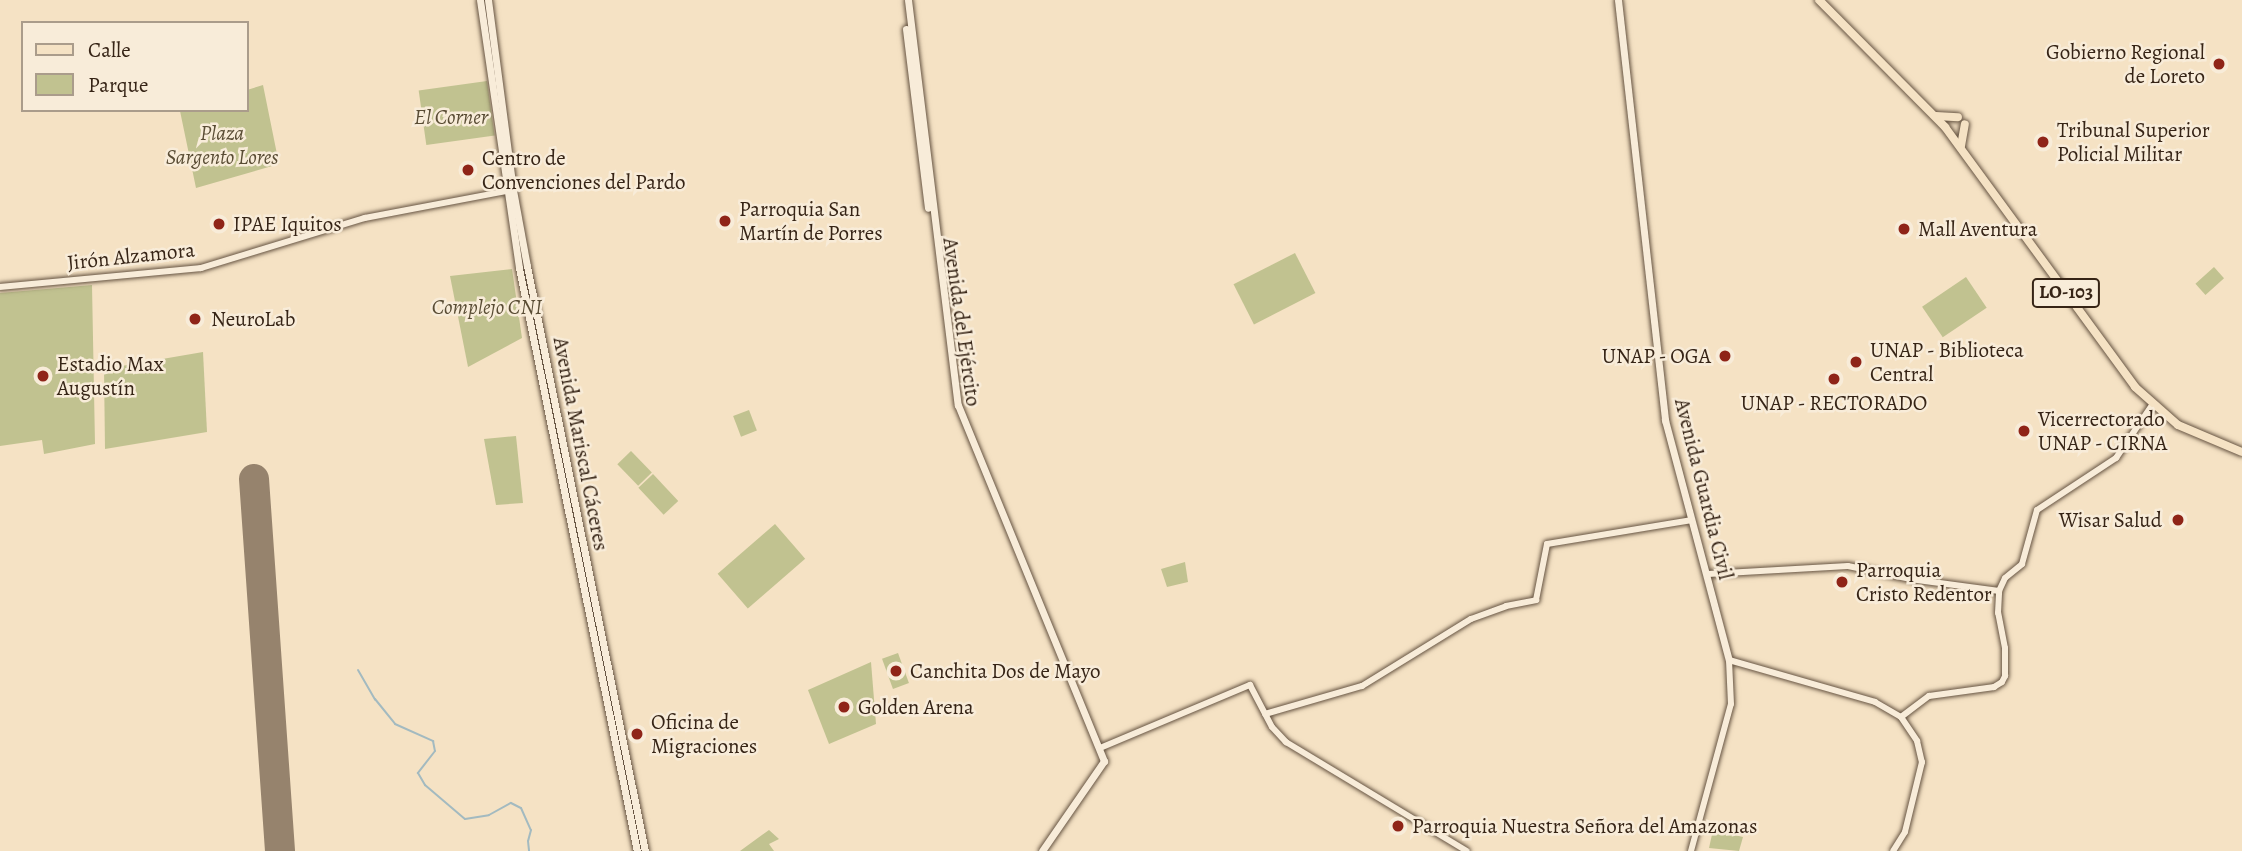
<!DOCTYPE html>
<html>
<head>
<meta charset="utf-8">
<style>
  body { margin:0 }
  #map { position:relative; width:2242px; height:851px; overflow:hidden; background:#f5e2c4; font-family:Alegreya,serif }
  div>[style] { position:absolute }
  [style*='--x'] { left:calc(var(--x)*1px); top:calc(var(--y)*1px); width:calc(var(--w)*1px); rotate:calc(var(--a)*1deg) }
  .green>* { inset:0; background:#c1c290; transform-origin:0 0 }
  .stream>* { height:2px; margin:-1px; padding:0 1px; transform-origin:1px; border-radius:1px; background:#a3bac0 }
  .runway>* { height:30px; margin:-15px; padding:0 15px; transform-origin:15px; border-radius:15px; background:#96836d }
  .roads { filter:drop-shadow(0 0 2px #665442) drop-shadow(0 0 2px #665442) }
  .tertiary>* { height:6px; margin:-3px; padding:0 3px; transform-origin:3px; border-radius:3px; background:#f8ecd9 }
  .secondary>* { height:7px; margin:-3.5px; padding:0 3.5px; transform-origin:3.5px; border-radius:3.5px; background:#f8ecd9 }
  .primary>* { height:8px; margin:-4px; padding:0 4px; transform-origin:4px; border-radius:4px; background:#f5e2c4 }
  .dots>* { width:19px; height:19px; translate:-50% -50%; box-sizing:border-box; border:4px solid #f8ecd9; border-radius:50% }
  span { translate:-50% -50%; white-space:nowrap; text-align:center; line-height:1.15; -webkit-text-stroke:5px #f8ecd9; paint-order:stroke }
  .shield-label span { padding:2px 5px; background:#f8ecd9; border:2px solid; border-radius:5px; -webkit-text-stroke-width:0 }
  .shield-label { font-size:19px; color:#362416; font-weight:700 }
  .poi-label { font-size:21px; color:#362416 }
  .right { translate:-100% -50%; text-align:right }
  .left { translate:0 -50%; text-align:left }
  .park-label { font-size:21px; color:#594c34; font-style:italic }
  .street-label { font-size:21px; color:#362416 }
  .legend { position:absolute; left:21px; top:21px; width:228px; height:91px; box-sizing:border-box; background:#f8ecd9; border:2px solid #aa9c8b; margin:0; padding:9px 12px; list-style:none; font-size:21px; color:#362416 }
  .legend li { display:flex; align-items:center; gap:14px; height:35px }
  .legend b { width:35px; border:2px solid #aa9c8b }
</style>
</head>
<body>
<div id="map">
  <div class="green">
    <i style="left:487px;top:81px;width:55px;height:69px;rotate:82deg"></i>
    <i style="clip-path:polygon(263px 85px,279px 164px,196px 188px,180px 111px,247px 110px,247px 90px)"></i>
    <i style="left:1295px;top:253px;width:45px;height:69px;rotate:63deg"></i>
    <i style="left:2214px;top:267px;width:15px;height:25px;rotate:48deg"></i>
    <i style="clip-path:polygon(512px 269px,522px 338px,468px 367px,450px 276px)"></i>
    <i style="left:1966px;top:277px;width:37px;height:53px;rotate:56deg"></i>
    <i style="clip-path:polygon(92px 285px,95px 444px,44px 454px,42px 440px,0 446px,0 293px)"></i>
    <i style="clip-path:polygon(203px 352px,207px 432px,105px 449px,104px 369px)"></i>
    <i style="left:749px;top:410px;width:22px;height:17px;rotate:69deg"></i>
    <i style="clip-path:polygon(516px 436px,523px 503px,496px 505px,484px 439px)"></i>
    <i style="left:631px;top:451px;width:30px;height:19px;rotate:46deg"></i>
    <i style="left:653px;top:474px;width:37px;height:20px;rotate:47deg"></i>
    <i style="left:775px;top:524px;width:46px;height:76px;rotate:49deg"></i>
    <i style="clip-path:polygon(1185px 562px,1188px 582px,1167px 587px,1161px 569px)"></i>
    <i style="left:898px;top:653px;width:32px;height:17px;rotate:70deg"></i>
    <i style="clip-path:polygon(871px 662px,876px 724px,829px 744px,808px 690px)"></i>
    <i style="clip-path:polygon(769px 830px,779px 839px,769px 844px,774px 851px,740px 851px)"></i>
    <i style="clip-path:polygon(1713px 830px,1743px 837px,1739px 851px,1709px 848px)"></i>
  </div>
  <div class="stream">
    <i style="--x:358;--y:670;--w:34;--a:60"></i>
    <i style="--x:375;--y:699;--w:32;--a:51"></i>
    <i style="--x:395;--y:724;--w:42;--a:24.1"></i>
    <i style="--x:433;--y:741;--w:10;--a:79"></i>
    <i style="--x:435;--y:751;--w:28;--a:128"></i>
    <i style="--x:418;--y:773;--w:14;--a:60"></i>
    <i style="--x:425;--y:785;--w:52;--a:40.4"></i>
    <i style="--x:465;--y:819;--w:24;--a:-9"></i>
    <i style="--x:489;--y:815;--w:25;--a:-29"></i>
    <i style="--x:511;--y:803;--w:11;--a:27"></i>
    <i style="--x:521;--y:808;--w:24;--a:66"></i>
    <i style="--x:531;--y:830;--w:11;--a:105"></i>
    <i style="--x:528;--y:841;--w:10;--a:84"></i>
  </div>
  <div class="runway">
    <i style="--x:254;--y:479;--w:373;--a:86"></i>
  </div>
  <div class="roads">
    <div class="tertiary">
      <i style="--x:0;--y:287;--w:202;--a:-5.4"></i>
      <i style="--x:201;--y:268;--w:171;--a:-17"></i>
      <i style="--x:365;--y:218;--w:150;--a:-10.8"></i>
      <i style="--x:1708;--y:574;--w:140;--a:-3.3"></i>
      <i style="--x:1848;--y:566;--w:63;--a:11.8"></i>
      <i style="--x:1910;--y:579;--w:90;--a:7.7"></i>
      <i style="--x:1265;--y:714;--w:101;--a:-16.1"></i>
      <i style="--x:1362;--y:686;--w:128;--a:-31.6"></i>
      <i style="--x:1471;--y:619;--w:37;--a:-20"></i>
      <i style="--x:1506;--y:606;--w:31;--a:-11"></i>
      <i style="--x:1536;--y:600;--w:57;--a:-78.9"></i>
      <i style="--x:1547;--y:544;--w:147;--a:-9.4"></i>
      <i style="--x:1901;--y:717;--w:35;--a:-37"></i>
      <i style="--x:1929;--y:696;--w:66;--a:-7.9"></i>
      <i style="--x:1994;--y:687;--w:9;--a:-32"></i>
      <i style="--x:2002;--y:682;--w:7;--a:-63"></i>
      <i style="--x:2005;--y:676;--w:28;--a:-90"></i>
      <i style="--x:2005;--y:648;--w:36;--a:-101"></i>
      <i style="--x:1998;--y:613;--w:22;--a:-87"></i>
      <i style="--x:1999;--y:591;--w:14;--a:-65"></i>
      <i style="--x:2005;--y:578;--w:22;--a:-39"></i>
      <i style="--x:2022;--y:564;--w:56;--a:-74.5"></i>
      <i style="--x:2037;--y:510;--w:95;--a:-33.4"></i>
      <i style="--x:2116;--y:458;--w:64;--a:-55.8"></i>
      <i style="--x:1100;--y:748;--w:163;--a:-22.8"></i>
      <i style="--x:1250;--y:685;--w:47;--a:62.4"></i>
      <i style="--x:1272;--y:727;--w:21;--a:47"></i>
      <i style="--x:1286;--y:742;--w:211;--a:31.1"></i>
      <i style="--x:1691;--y:851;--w:152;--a:-74.8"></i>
      <i style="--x:1731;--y:704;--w:44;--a:-92.6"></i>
      <i style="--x:1729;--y:660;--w:152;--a:16"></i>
      <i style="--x:1875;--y:702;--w:30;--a:30"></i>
      <i style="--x:1901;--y:717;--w:29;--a:56"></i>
      <i style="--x:1917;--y:741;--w:22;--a:77"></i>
      <i style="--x:1922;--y:762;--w:72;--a:103.7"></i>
      <i style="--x:1905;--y:832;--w:22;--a:122"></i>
    </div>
    <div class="secondary">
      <i style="--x:480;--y:0;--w:271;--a:81.7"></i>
      <i style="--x:519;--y:268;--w:595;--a:78.56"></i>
      <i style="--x:488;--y:0;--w:192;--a:82.5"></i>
      <i style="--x:513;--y:190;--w:77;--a:79.6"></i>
      <i style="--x:527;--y:266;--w:597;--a:78.6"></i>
      <i style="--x:908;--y:0;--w:408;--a:83"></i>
      <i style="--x:958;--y:405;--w:385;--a:67.7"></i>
      <i style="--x:1104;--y:761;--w:109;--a:124.6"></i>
      <i style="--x:1618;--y:0;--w:423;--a:83.6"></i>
      <i style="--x:1665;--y:420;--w:248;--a:75.1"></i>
      <i style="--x:906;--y:29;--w:180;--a:83"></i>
    </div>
    <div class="primary">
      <i style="--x:1819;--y:0;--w:179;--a:45.2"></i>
      <i style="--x:1945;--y:127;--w:322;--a:53.8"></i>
      <i style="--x:2135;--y:387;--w:57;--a:41.5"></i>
      <i style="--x:2178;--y:425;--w:69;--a:22.9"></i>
      <i style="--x:1936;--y:116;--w:22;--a:3"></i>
      <i style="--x:1961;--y:146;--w:22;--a:-80"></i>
    </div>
  </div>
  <div class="dots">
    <i style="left:2219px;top:64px;background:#8f2418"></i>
    <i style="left:2043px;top:142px;background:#8f2418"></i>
    <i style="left:468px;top:170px;background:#8f2418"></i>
    <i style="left:725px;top:221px;background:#8f2418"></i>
    <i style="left:219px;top:224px;background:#8f2418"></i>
    <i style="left:1904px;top:229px;background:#8f2418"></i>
    <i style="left:195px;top:319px;background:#8f2418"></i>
    <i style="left:1725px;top:356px;background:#8f2418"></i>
    <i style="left:1856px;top:362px;background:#8f2418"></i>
    <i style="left:43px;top:376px;background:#8f2418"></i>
    <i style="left:1834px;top:379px;background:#8f2418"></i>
    <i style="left:2024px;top:431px;background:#8f2418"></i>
    <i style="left:2178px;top:520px;background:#8f2418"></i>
    <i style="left:1842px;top:582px;background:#8f2418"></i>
    <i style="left:896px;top:671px;background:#8f2418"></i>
    <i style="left:844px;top:707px;background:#8f2418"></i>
    <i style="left:637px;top:734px;background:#8f2418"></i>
    <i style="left:1398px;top:826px;background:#8f2418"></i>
  </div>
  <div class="shield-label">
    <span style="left:2066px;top:293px">LO-103</span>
  </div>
  <div class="poi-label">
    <span class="right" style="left:2205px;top:64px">Gobierno Regional<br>de Loreto</span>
    <span class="left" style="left:2057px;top:142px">Tribunal Superior<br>Policial Militar</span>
    <span class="left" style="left:482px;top:170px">Centro de<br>Convenciones del Pardo</span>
    <span class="left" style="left:739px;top:221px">Parroquia San<br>Martín de Porres</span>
    <span class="left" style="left:233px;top:224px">IPAE Iquitos</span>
    <span class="left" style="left:1918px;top:229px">Mall Aventura</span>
    <span class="left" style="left:211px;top:319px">NeuroLab</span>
    <span class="left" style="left:1870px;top:362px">UNAP - Biblioteca<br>Central</span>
    <span class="right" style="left:1711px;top:356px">UNAP - OGA</span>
    <span class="left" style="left:57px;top:376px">Estadio Max<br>Augustín</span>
    <span style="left:1834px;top:403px">UNAP - RECTORADO</span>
    <span class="left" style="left:2038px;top:431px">Vicerrectorado<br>UNAP - CIRNA</span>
    <span class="right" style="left:2162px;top:520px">Wisar Salud</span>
    <span class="left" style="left:1856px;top:582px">Parroquia<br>Cristo Redentor</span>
    <span class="left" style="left:910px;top:671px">Canchita Dos de Mayo</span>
    <span class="left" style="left:858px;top:707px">Golden Arena</span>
    <span class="left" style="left:651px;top:734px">Oficina de<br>Migraciones</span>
    <span class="left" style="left:1412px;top:826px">Parroquia Nuestra Señora del Amazonas</span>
  </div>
  <div class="park-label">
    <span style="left:451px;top:117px">El Corner</span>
    <span style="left:222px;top:145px">Plaza<br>Sargento Lores</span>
    <span style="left:487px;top:307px">Complejo CNI</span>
  </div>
  <div class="street-label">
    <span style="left:131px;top:256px;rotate:-6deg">Jirón Alzamora</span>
    <span style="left:962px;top:322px;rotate:82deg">Avenida del Ejército</span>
    <span style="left:581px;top:444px;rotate:79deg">Avenida Mariscal Cáceres</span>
    <span style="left:1704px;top:489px;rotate:76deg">Avenida Guardia Civil</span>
  </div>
  <ul class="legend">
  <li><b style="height:9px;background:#f5e2c4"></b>Calle</li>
  <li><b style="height:19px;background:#c1c290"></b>Parque</li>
  </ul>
</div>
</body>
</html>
